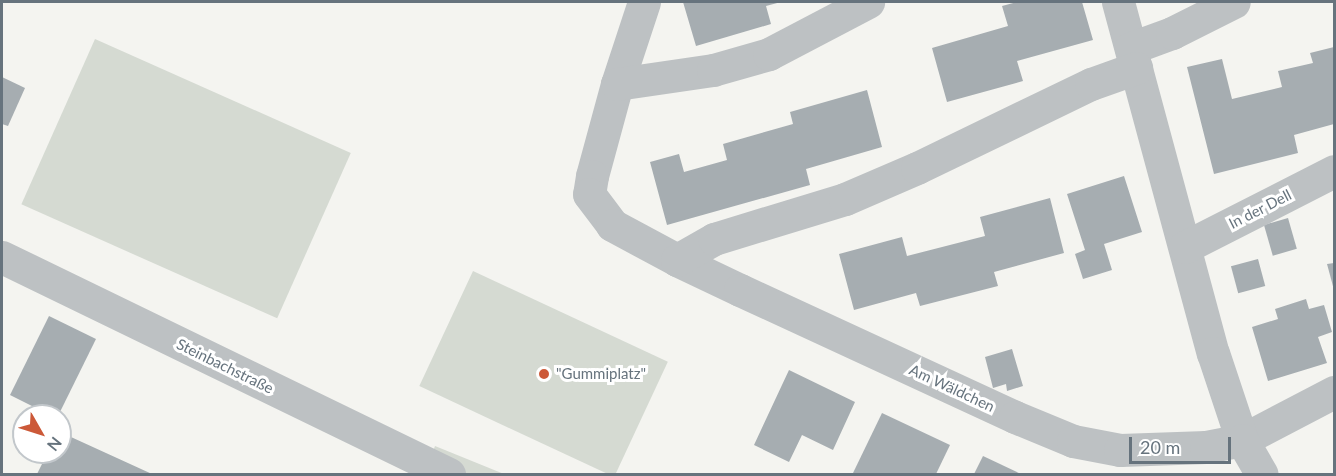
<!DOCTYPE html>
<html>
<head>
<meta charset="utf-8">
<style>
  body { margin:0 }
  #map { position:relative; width:1336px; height:476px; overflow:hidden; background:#f4f4f0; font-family:Lato,sans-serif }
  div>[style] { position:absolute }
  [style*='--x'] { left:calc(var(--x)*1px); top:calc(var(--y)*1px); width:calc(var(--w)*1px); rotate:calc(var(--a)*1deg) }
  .green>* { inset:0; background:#d5dad2; transform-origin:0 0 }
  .building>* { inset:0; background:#a6adb1; transform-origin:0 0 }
  .minor>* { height:33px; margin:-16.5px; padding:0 16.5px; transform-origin:16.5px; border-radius:16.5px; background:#bdc1c3 }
  .dots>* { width:16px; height:16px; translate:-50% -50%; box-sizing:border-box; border:3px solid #fff; border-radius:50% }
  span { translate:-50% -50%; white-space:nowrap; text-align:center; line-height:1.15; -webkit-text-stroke:6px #fff; paint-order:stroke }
  .street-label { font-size:15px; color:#66737d }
  .poi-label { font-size:15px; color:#66737d }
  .left { translate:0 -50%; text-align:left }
  .frame { position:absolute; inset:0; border:3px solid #66737d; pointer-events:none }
  .north { position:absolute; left:12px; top:404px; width:60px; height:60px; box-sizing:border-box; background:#fff; border:2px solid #c2c7cb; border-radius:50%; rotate:129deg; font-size:16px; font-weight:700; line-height:24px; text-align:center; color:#66737d }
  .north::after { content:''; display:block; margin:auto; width:21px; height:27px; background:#cc5938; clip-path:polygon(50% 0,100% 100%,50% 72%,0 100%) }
  .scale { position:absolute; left:1129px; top:437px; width:102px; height:27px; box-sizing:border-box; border:3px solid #66737d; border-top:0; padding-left:8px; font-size:18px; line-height:21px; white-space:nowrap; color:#66737d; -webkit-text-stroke:4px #fff; paint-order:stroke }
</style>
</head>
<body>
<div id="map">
  <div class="green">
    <i style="left:95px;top:39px;width:280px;height:181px;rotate:24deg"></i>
    <i style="left:473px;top:271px;width:215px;height:127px;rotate:25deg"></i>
    <i style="clip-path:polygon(435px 446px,504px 474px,424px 474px)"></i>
  </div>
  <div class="building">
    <i style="clip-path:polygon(683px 2px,781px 2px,766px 6px,771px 24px,696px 46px)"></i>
    <i style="clip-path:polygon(1017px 2px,1082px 2px,1093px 40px,1017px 61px,1023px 81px,947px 102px,932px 48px,1008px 26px,1002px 6px)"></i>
    <i style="clip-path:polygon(1334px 47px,1334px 124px,1294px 135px,1298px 153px,1214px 174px,1187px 67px,1222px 59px,1232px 99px,1282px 87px,1278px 71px,1313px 63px,1310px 53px)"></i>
    <i style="clip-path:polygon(2px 77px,25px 88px,8px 126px,2px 124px)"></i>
    <i style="clip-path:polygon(867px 90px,882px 147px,806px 169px,810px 185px,667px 225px,650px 162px,679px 154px,684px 172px,727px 160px,723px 144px,793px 124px,790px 112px)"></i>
    <i style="clip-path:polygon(1124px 176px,1142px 232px,1104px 244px,1112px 270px,1083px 279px,1075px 254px,1085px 250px,1067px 194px)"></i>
    <i style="clip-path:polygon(1050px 198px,1064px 253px,994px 272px,998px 286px,920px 306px,916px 293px,854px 310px,839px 254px,902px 237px,907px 256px,985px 236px,980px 217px)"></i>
    <i style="left:1288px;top:218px;width:32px;height:25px;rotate:74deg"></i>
    <i style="left:1258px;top:259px;width:28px;height:28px;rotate:75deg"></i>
    <i style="clip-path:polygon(1334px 263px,1334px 290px,1327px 264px)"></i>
    <i style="clip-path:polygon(1306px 299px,1309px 309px,1324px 305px,1332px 332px,1318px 337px,1327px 363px,1268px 381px,1252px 327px,1278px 319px,1275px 309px)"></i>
    <i style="clip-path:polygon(49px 316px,96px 339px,58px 416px,52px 416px,10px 395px)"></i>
    <i style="clip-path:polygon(1012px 349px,1023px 386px,1007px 391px,1006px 384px,993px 388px,985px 357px)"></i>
    <i style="clip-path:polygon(789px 370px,855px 402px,833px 450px,802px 435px,789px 462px,754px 445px)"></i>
    <i style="clip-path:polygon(882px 413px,950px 445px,936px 474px,853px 473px)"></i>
    <i style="clip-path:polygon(60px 432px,152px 474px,37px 474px,48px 452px,60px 452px)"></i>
    <i style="clip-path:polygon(983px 456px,1021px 474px,974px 474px)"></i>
  </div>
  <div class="minor">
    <i style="--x:644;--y:2;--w:86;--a:108.2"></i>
    <i style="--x:617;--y:84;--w:95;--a:105.2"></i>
    <i style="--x:592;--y:176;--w:18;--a:99"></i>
    <i style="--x:589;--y:194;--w:39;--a:53"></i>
    <i style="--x:612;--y:225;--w:74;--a:28.3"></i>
    <i style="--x:677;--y:260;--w:70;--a:25.5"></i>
    <i style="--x:740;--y:290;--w:303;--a:24.8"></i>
    <i style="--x:1015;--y:417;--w:63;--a:22.5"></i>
    <i style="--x:1073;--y:441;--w:48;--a:10.8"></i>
    <i style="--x:1120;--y:450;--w:86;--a:-2"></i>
    <i style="--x:1206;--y:447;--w:37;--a:-11"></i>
    <i style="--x:1242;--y:440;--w:104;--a:-27.6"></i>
    <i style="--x:1118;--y:2;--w:364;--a:74.9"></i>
    <i style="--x:1213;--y:353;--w:92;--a:71.6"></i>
    <i style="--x:1242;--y:440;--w:39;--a:60"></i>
    <i style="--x:1131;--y:48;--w:44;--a:-20.1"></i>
    <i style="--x:1172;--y:33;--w:69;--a:-26.6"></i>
    <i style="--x:617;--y:84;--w:97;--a:-8.3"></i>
    <i style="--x:713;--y:70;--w:58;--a:-15.9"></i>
    <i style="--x:769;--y:54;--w:112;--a:-27.7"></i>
    <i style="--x:1185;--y:247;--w:167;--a:-27"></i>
    <i style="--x:2;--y:257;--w:497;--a:25.9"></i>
    <i style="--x:677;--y:260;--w:43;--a:-29.6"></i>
    <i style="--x:714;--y:239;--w:137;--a:-17"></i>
    <i style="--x:845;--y:199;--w:78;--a:-23.3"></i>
    <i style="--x:917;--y:168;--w:193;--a:-25.8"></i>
    <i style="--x:1091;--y:84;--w:48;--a:-19.6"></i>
  </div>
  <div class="dots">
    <i style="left:544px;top:374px;background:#cc5938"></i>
  </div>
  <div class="street-label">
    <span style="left:1260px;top:209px;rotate:-27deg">In der Dell</span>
    <span style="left:225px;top:366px;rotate:26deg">Steinbachstraße</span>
    <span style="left:952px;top:388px;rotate:25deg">Am Wäldchen</span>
  </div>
  <div class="poi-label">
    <span class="left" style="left:556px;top:374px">"Gummiplatz"</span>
  </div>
  <div class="frame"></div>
  <div class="north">N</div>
  <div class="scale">20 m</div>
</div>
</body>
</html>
